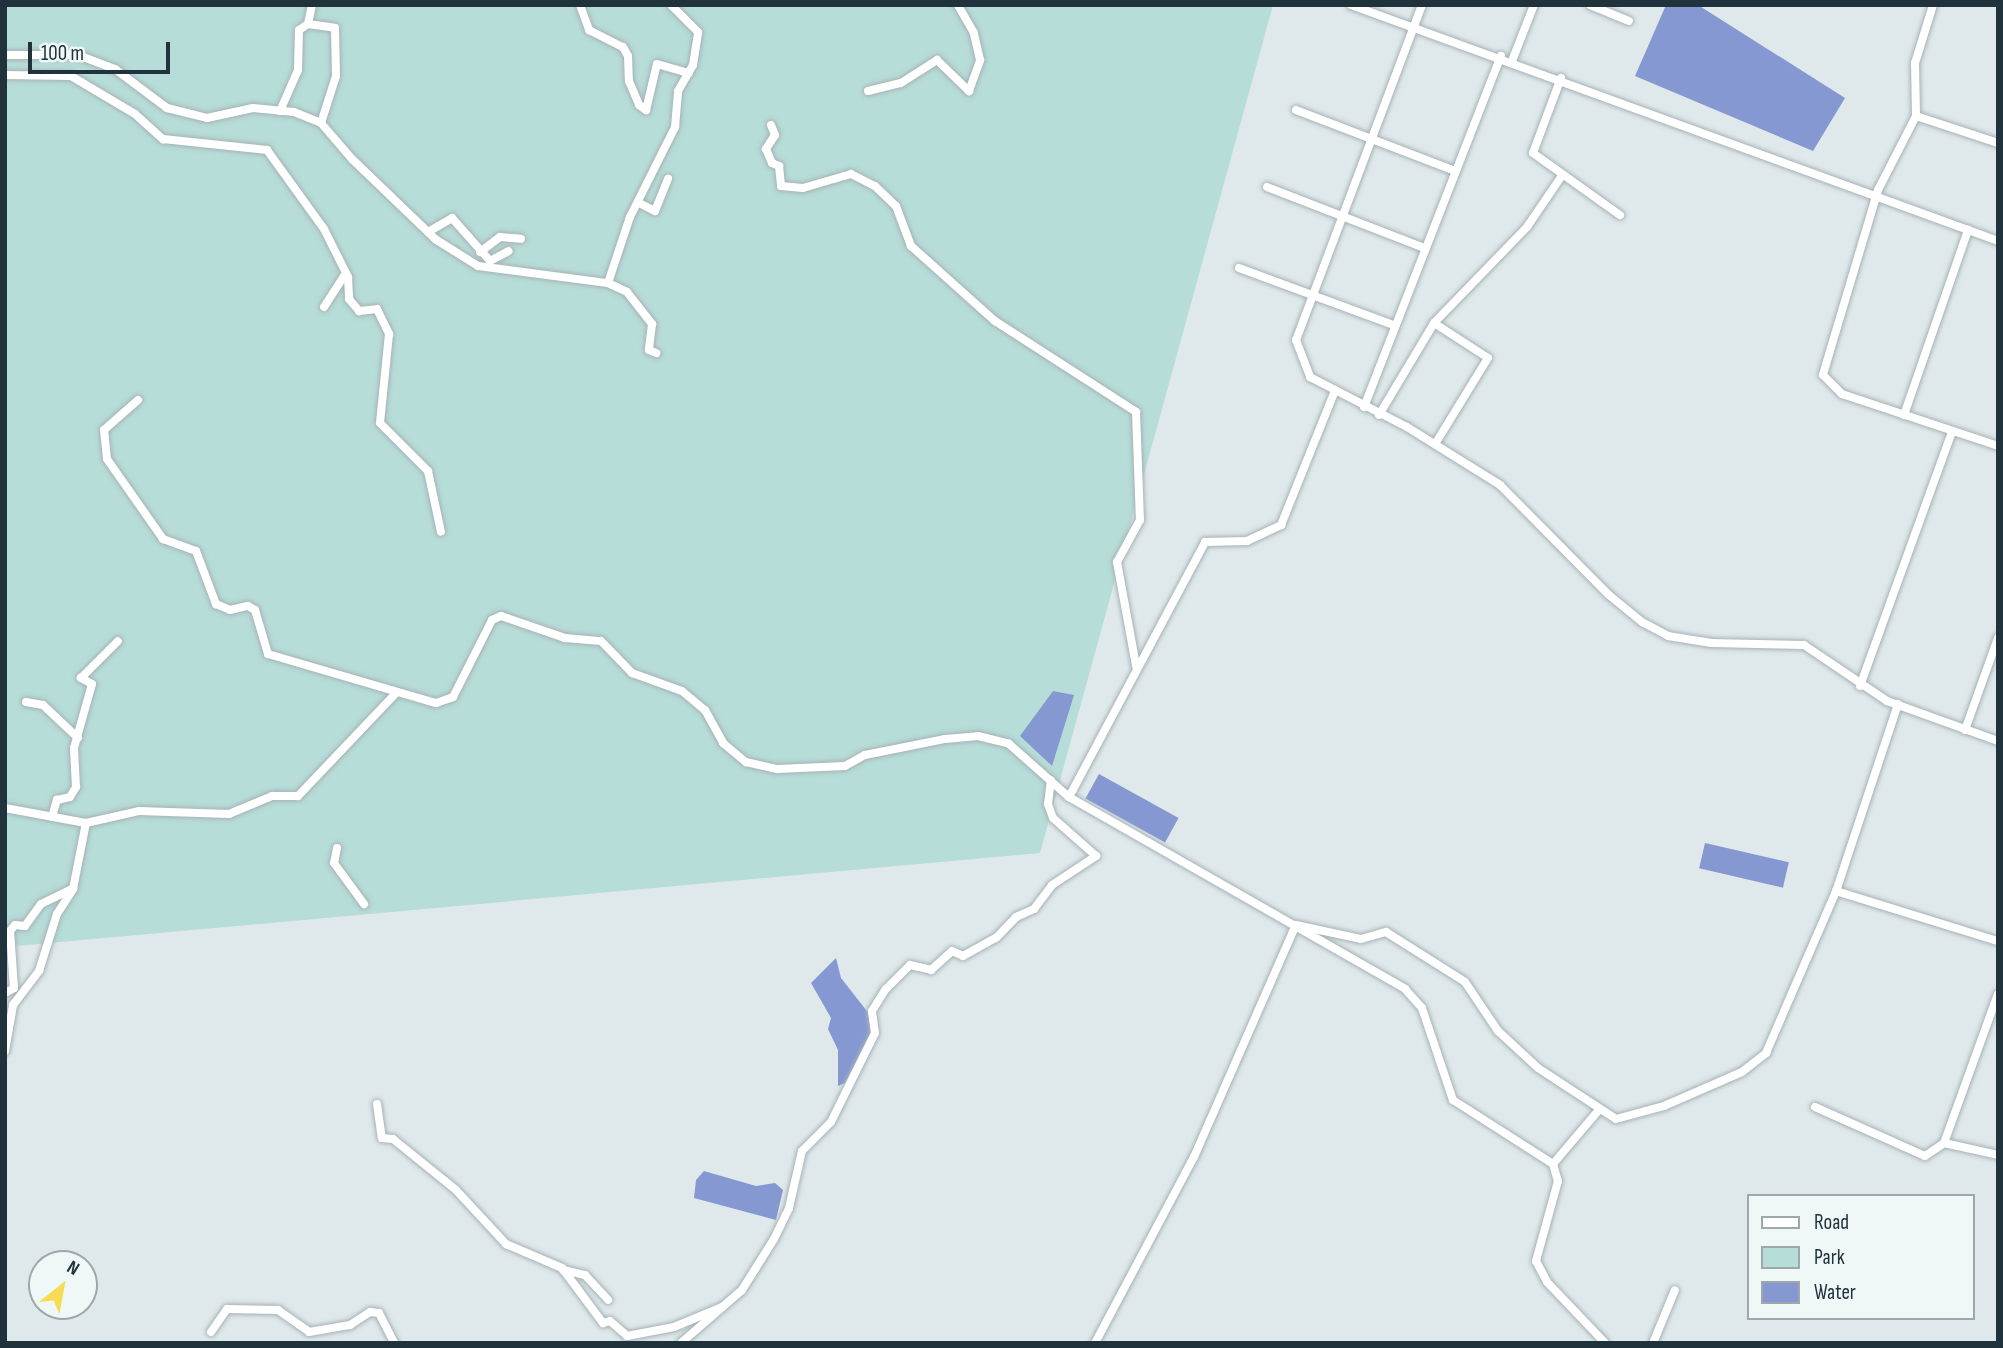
<!DOCTYPE html>
<html>
<head>
<meta charset="utf-8">
<style>
  body { margin:0 }
  #map { position:relative; width:2003px; height:1348px; overflow:hidden; background:#dfe9eb; font-family:"Sofia Sans Condensed",sans-serif }
  div>[style] { position:absolute }
  [style*='--x'] { left:calc(var(--x)*1px); top:calc(var(--y)*1px); width:calc(var(--w)*1px); rotate:calc(var(--a)*1deg) }
  .green>* { inset:0; background:#b7ddd8 }
  .water>* { inset:0; background:#8598d1; transform-origin:0 0 }
  .roads { filter:drop-shadow(0 0 2px #a6b2b6) drop-shadow(0 0 2px #a6b2b6) }
  .street>* { height:8px; margin:-4px; padding:0 4px; transform-origin:4px; border-radius:4px; background:#fff }
  span { translate:-50% -50%; white-space:nowrap; text-align:center; line-height:1.15; -webkit-text-stroke:6px #eff7f7; paint-order:stroke }
  .frame { position:absolute; inset:0; border:7px solid #20323b; pointer-events:none }
  .legend { position:absolute; left:1747px; top:1194px; width:228px; height:126px; box-sizing:border-box; background:#eff7f7; border:2px solid #9ca8ac; margin:0; padding:9px 12px; list-style:none; font-size:21px; color:#20323b }
  .legend li { display:flex; align-items:center; gap:14px; height:35px }
  .legend b { width:35px; border:2px solid #9ca8ac }
  .north { position:absolute; left:28px; top:1250px; width:70px; height:70px; box-sizing:border-box; background:#eff7f7; border:2px solid #9ca8ac; border-radius:50%; rotate:31deg; font-size:19px; font-weight:700; line-height:28px; text-align:center; color:#20323b }
  .north::after { content:''; display:block; margin:auto; width:24px; height:32px; background:#f5dc53; clip-path:polygon(50% 0,100% 100%,50% 72%,0 100%) }
  .scale { position:absolute; left:28px; top:42px; width:142px; height:32px; box-sizing:border-box; border:4px solid #20323b; border-top:0; padding-left:9px; font-size:21px; line-height:24px; white-space:nowrap; color:#20323b; -webkit-text-stroke:5px #eff7f7; paint-order:stroke }
</style>
</head>
<body>
<div id="map">
  <div class="green">
    <i style="clip-path:polygon(5px 5px,1273px 5px,1040px 853px,5px 947px)"></i>
  </div>
  <div class="water">
    <i style="clip-path:polygon(1666px 5px,1698px 5px,1845px 98px,1813px 151px,1635px 76px)"></i>
    <i style="clip-path:polygon(1053px 691px,1074px 695px,1052px 766px,1020px 736px)"></i>
    <i style="left:1099px;top:774px;width:91px;height:28px;rotate:29deg"></i>
    <i style="left:1705px;top:843px;width:86px;height:26px;rotate:13deg"></i>
    <i style="clip-path:polygon(836px 958px,841px 978px,870px 1015px,872px 1030px,845px 1083px,838px 1086px,838px 1050px,828px 1029px,831px 1018px,811px 983px)"></i>
    <i style="clip-path:polygon(704px 1171px,756px 1186px,775px 1183px,783px 1190px,776px 1220px,694px 1198px,696px 1180px)"></i>
  </div>
  <div class="roads">
    <div class="street">
      <i style="--x:312;--y:5;--w:19;--a:102"></i>
      <i style="--x:308;--y:24;--w:27;--a:8"></i>
      <i style="--x:335;--y:28;--w:48;--a:88.8"></i>
      <i style="--x:336;--y:76;--w:49;--a:107.7"></i>
      <i style="--x:321;--y:123;--w:48;--a:49.3"></i>
      <i style="--x:352;--y:159;--w:115;--a:43.9"></i>
      <i style="--x:435;--y:239;--w:51;--a:32.1"></i>
      <i style="--x:478;--y:266;--w:131;--a:7.5"></i>
      <i style="--x:608;--y:283;--w:21;--a:25"></i>
      <i style="--x:627;--y:292;--w:41;--a:52"></i>
      <i style="--x:652;--y:324;--w:26;--a:97"></i>
      <i style="--x:649;--y:350;--w:8;--a:23"></i>
      <i style="--x:580;--y:5;--w:27;--a:70"></i>
      <i style="--x:589;--y:30;--w:38;--a:27"></i>
      <i style="--x:623;--y:47;--w:10;--a:61"></i>
      <i style="--x:628;--y:56;--w:25;--a:88"></i>
      <i style="--x:629;--y:81;--w:26;--a:67"></i>
      <i style="--x:639;--y:105;--w:9;--a:36"></i>
      <i style="--x:646;--y:110;--w:47;--a:-76.6"></i>
      <i style="--x:657;--y:64;--w:33;--a:16"></i>
      <i style="--x:1351;--y:5;--w:689;--a:20.04"></i>
      <i style="--x:1422;--y:5;--w:358;--a:110.6"></i>
      <i style="--x:1296;--y:340;--w:40;--a:69"></i>
      <i style="--x:1310;--y:377;--w:109;--a:27.3"></i>
      <i style="--x:1407;--y:427;--w:110;--a:31.9"></i>
      <i style="--x:1500;--y:485;--w:155;--a:45.3"></i>
      <i style="--x:1609;--y:595;--w:43;--a:39.3"></i>
      <i style="--x:1642;--y:622;--w:30;--a:28"></i>
      <i style="--x:1668;--y:636;--w:44;--a:9.2"></i>
      <i style="--x:1711;--y:643;--w:93;--a:1.2"></i>
      <i style="--x:1804;--y:645;--w:100;--a:34"></i>
      <i style="--x:1887;--y:701;--w:118;--a:19.8"></i>
      <i style="--x:1590;--y:5;--w:42;--a:22.3"></i>
      <i style="--x:1933;--y:5;--w:61;--a:107.2"></i>
      <i style="--x:1915;--y:63;--w:53;--a:88.9"></i>
      <i style="--x:1916;--y:116;--w:83;--a:117.2"></i>
      <i style="--x:1878;--y:190;--w:193;--a:106.6"></i>
      <i style="--x:1823;--y:375;--w:27;--a:45"></i>
      <i style="--x:1842;--y:394;--w:164;--a:18.4"></i>
      <i style="--x:5;--y:55;--w:73;--a:0"></i>
      <i style="--x:78;--y:55;--w:40;--a:21"></i>
      <i style="--x:115;--y:69;--w:65;--a:36.9"></i>
      <i style="--x:167;--y:108;--w:41;--a:14"></i>
      <i style="--x:207;--y:118;--w:47;--a:-12.3"></i>
      <i style="--x:253;--y:108;--w:41;--a:5.6"></i>
      <i style="--x:294;--y:112;--w:29;--a:22"></i>
      <i style="--x:1512;--y:61;--w:60;--a:-68.6"></i>
      <i style="--x:5;--y:75;--w:66;--a:0.9"></i>
      <i style="--x:71;--y:76;--w:74;--a:30.7"></i>
      <i style="--x:135;--y:114;--w:38;--a:42"></i>
      <i style="--x:163;--y:139;--w:105;--a:6"></i>
      <i style="--x:267;--y:150;--w:97;--a:54.2"></i>
      <i style="--x:324;--y:229;--w:54;--a:63.4"></i>
      <i style="--x:348;--y:277;--w:22;--a:87"></i>
      <i style="--x:349;--y:299;--w:16;--a:50"></i>
      <i style="--x:359;--y:311;--w:18;--a:-6"></i>
      <i style="--x:377;--y:309;--w:28;--a:64"></i>
      <i style="--x:389;--y:334;--w:89;--a:95.8"></i>
      <i style="--x:380;--y:423;--w:68;--a:45"></i>
      <i style="--x:428;--y:471;--w:62;--a:78"></i>
      <i style="--x:1561;--y:78;--w:80;--a:110.5"></i>
      <i style="--x:1533;--y:153;--w:107;--a:35.5"></i>
      <i style="--x:868;--y:91;--w:34;--a:-14"></i>
      <i style="--x:901;--y:83;--w:43;--a:-32.6"></i>
      <i style="--x:937;--y:60;--w:45;--a:44.1"></i>
      <i style="--x:969;--y:91;--w:33;--a:-70"></i>
      <i style="--x:980;--y:60;--w:28;--a:-103"></i>
      <i style="--x:974;--y:33;--w:32;--a:-120"></i>
      <i style="--x:1296;--y:110;--w:167;--a:21"></i>
      <i style="--x:280;--y:111;--w:45;--a:-66.3"></i>
      <i style="--x:298;--y:70;--w:40;--a:-88.6"></i>
      <i style="--x:299;--y:30;--w:11;--a:-34"></i>
      <i style="--x:1916;--y:116;--w:86;--a:18.2"></i>
      <i style="--x:771;--y:125;--w:11;--a:68"></i>
      <i style="--x:775;--y:135;--w:17;--a:123"></i>
      <i style="--x:766;--y:149;--w:15;--a:67"></i>
      <i style="--x:772;--y:163;--w:8;--a:23"></i>
      <i style="--x:779;--y:166;--w:20;--a:84"></i>
      <i style="--x:781;--y:186;--w:22;--a:5"></i>
      <i style="--x:803;--y:188;--w:50;--a:-16.3"></i>
      <i style="--x:851;--y:174;--w:27;--a:27"></i>
      <i style="--x:875;--y:186;--w:29;--a:44"></i>
      <i style="--x:896;--y:206;--w:43;--a:69.4"></i>
      <i style="--x:911;--y:246;--w:113;--a:41.8"></i>
      <i style="--x:995;--y:321;--w:168;--a:32.8"></i>
      <i style="--x:1136;--y:412;--w:108;--a:87.9"></i>
      <i style="--x:1140;--y:520;--w:48;--a:118.7"></i>
      <i style="--x:1117;--y:562;--w:106;--a:79.6"></i>
      <i style="--x:1267;--y:187;--w:166;--a:21.2"></i>
      <i style="--x:639;--y:203;--w:18;--a:27"></i>
      <i style="--x:655;--y:211;--w:35;--a:-68"></i>
      <i style="--x:428;--y:232;--w:28;--a:-30"></i>
      <i style="--x:452;--y:218;--w:57;--a:48.5"></i>
      <i style="--x:490;--y:261;--w:21;--a:-28"></i>
      <i style="--x:480;--y:252;--w:25;--a:-37"></i>
      <i style="--x:500;--y:237;--w:21;--a:5"></i>
      <i style="--x:1239;--y:268;--w:161;--a:20.3"></i>
      <i style="--x:608;--y:283;--w:70;--a:-71.6"></i>
      <i style="--x:630;--y:217;--w:101;--a:-63.4"></i>
      <i style="--x:675;--y:127;--w:36;--a:-85"></i>
      <i style="--x:678;--y:91;--w:30;--a:-60"></i>
      <i style="--x:693;--y:65;--w:33;--a:-81"></i>
      <i style="--x:698;--y:32;--w:38;--a:-135"></i>
      <i style="--x:324;--y:307;--w:40;--a:-57.1"></i>
      <i style="--x:1434;--y:323;--w:134;--a:-45.9"></i>
      <i style="--x:1527;--y:227;--w:60;--a:-55.8"></i>
      <i style="--x:138;--y:400;--w:45;--a:138.6"></i>
      <i style="--x:104;--y:430;--w:29;--a:84"></i>
      <i style="--x:107;--y:459;--w:98;--a:55"></i>
      <i style="--x:163;--y:539;--w:35;--a:20"></i>
      <i style="--x:196;--y:551;--w:57;--a:69.3"></i>
      <i style="--x:216;--y:604;--w:15;--a:23"></i>
      <i style="--x:230;--y:610;--w:18;--a:-13"></i>
      <i style="--x:248;--y:606;--w:8;--a:30"></i>
      <i style="--x:255;--y:610;--w:46;--a:73.5"></i>
      <i style="--x:268;--y:654;--w:175;--a:16.3"></i>
      <i style="--x:436;--y:703;--w:18;--a:-19"></i>
      <i style="--x:453;--y:697;--w:86;--a:-63.1"></i>
      <i style="--x:492;--y:620;--w:10;--a:-24"></i>
      <i style="--x:501;--y:616;--w:68;--a:19"></i>
      <i style="--x:565;--y:638;--w:36;--a:5"></i>
      <i style="--x:601;--y:641;--w:45;--a:45.9"></i>
      <i style="--x:632;--y:673;--w:53;--a:19.8"></i>
      <i style="--x:682;--y:691;--w:30;--a:40"></i>
      <i style="--x:705;--y:710;--w:38;--a:61"></i>
      <i style="--x:723;--y:743;--w:30;--a:40"></i>
      <i style="--x:746;--y:762;--w:32;--a:13"></i>
      <i style="--x:777;--y:769;--w:68;--a:-2.5"></i>
      <i style="--x:845;--y:766;--w:23;--a:-29"></i>
      <i style="--x:865;--y:755;--w:82;--a:-11.3"></i>
      <i style="--x:945;--y:739;--w:33;--a:-5"></i>
      <i style="--x:978;--y:736;--w:32;--a:14"></i>
      <i style="--x:1009;--y:744;--w:80;--a:41.5"></i>
      <i style="--x:1069;--y:797;--w:387;--a:29.7"></i>
      <i style="--x:1405;--y:989;--w:25;--a:48"></i>
      <i style="--x:1422;--y:1008;--w:97;--a:71.4"></i>
      <i style="--x:1453;--y:1100;--w:119;--a:32.6"></i>
      <i style="--x:1553;--y:1164;--w:18;--a:74"></i>
      <i style="--x:1558;--y:1181;--w:83;--a:105.4"></i>
      <i style="--x:1536;--y:1261;--w:24;--a:62"></i>
      <i style="--x:1547;--y:1282;--w:84;--a:46.4"></i>
      <i style="--x:1364;--y:407;--w:377;--a:-68.7"></i>
      <i style="--x:1379;--y:415;--w:107;--a:-59.1"></i>
      <i style="--x:1434;--y:323;--w:64;--a:32.9"></i>
      <i style="--x:1488;--y:358;--w:101;--a:121.6"></i>
      <i style="--x:1904;--y:415;--w:196;--a:-70.9"></i>
      <i style="--x:1860;--y:686;--w:270;--a:-70.1"></i>
      <i style="--x:26;--y:702;--w:17;--a:10"></i>
      <i style="--x:43;--y:705;--w:48;--a:43.3"></i>
      <i style="--x:1898;--y:704;--w:197;--a:108.3"></i>
      <i style="--x:1836;--y:891;--w:170;--a:17.2"></i>
      <i style="--x:1965;--y:730;--w:98;--a:-70.3"></i>
      <i style="--x:1069;--y:797;--w:289;--a:-61.9"></i>
      <i style="--x:1205;--y:542;--w:42;--a:-1.4"></i>
      <i style="--x:1247;--y:541;--w:38;--a:-25"></i>
      <i style="--x:1281;--y:525;--w:142;--a:-68.1"></i>
      <i style="--x:5;--y:808;--w:82;--a:10.5"></i>
      <i style="--x:52;--y:817;--w:18;--a:-74"></i>
      <i style="--x:57;--y:800;--w:13;--a:-13"></i>
      <i style="--x:70;--y:797;--w:12;--a:-59"></i>
      <i style="--x:76;--y:787;--w:39;--a:-93"></i>
      <i style="--x:74;--y:748;--w:66;--a:-74.3"></i>
      <i style="--x:92;--y:684;--w:13;--a:-151"></i>
      <i style="--x:81;--y:678;--w:52;--a:-45"></i>
      <i style="--x:337;--y:848;--w:15;--a:101"></i>
      <i style="--x:334;--y:863;--w:51;--a:53.8"></i>
      <i style="--x:5;--y:993;--w:10;--a:-29"></i>
      <i style="--x:14;--y:988;--w:57;--a:-94"></i>
      <i style="--x:10;--y:931;--w:8;--a:-50"></i>
      <i style="--x:15;--y:925;--w:10;--a:6"></i>
      <i style="--x:25;--y:926;--w:27;--a:-54"></i>
      <i style="--x:41;--y:904;--w:34;--a:-26"></i>
      <i style="--x:5;--y:1051;--w:47;--a:-80.1"></i>
      <i style="--x:13;--y:1005;--w:43;--a:-52.6"></i>
      <i style="--x:39;--y:971;--w:60;--a:-72.5"></i>
      <i style="--x:57;--y:914;--w:30;--a:-57"></i>
      <i style="--x:73;--y:889;--w:67;--a:-78.9"></i>
      <i style="--x:86;--y:823;--w:54;--a:-12.8"></i>
      <i style="--x:139;--y:811;--w:90;--a:1.9"></i>
      <i style="--x:229;--y:814;--w:47;--a:-22.7"></i>
      <i style="--x:272;--y:796;--w:26;--a:0"></i>
      <i style="--x:298;--y:796;--w:142;--a:-46.4"></i>
      <i style="--x:377;--y:1104;--w:34;--a:82"></i>
      <i style="--x:382;--y:1138;--w:11;--a:5"></i>
      <i style="--x:393;--y:1139;--w:81;--a:39"></i>
      <i style="--x:456;--y:1190;--w:74;--a:47.2"></i>
      <i style="--x:506;--y:1244;--w:61;--a:23.2"></i>
      <i style="--x:562;--y:1268;--w:69;--a:53.3"></i>
      <i style="--x:603;--y:1323;--w:7;--a:-16"></i>
      <i style="--x:610;--y:1321;--w:23;--a:41"></i>
      <i style="--x:627;--y:1336;--w:48;--a:-10.8"></i>
      <i style="--x:674;--y:1327;--w:52;--a:-22.6"></i>
      <i style="--x:1815;--y:1107;--w:120;--a:24"></i>
      <i style="--x:1925;--y:1156;--w:23;--a:-34"></i>
      <i style="--x:1944;--y:1143;--w:158;--a:-70.1"></i>
      <i style="--x:1944;--y:1143;--w:55;--a:12.5"></i>
      <i style="--x:1553;--y:1164;--w:70;--a:-49.7"></i>
      <i style="--x:563;--y:1270;--w:23;--a:13"></i>
      <i style="--x:585;--y:1275;--w:34;--a:47"></i>
      <i style="--x:211;--y:1332;--w:28;--a:-55"></i>
      <i style="--x:227;--y:1309;--w:51;--a:1.1"></i>
      <i style="--x:278;--y:1310;--w:38;--a:35"></i>
      <i style="--x:309;--y:1332;--w:42;--a:-9.7"></i>
      <i style="--x:350;--y:1325;--w:24;--a:-33"></i>
      <i style="--x:370;--y:1312;--w:9;--a:6"></i>
      <i style="--x:379;--y:1313;--w:34;--a:63"></i>
      <i style="--x:681;--y:1343;--w:81;--a:-41"></i>
      <i style="--x:742;--y:1290;--w:60;--a:-57.9"></i>
      <i style="--x:774;--y:1239;--w:34;--a:-64"></i>
      <i style="--x:789;--y:1208;--w:58;--a:-77.2"></i>
      <i style="--x:802;--y:1151;--w:41;--a:-45"></i>
      <i style="--x:831;--y:1122;--w:99;--a:-63.7"></i>
      <i style="--x:875;--y:1033;--w:22;--a:-98"></i>
      <i style="--x:872;--y:1011;--w:26;--a:-58"></i>
      <i style="--x:886;--y:989;--w:34;--a:-45"></i>
      <i style="--x:910;--y:965;--w:22;--a:13"></i>
      <i style="--x:931;--y:970;--w:28;--a:-42"></i>
      <i style="--x:952;--y:951;--w:12;--a:24"></i>
      <i style="--x:963;--y:956;--w:38;--a:-29"></i>
      <i style="--x:996;--y:938;--w:29;--a:-46"></i>
      <i style="--x:1016;--y:917;--w:20;--a:-24"></i>
      <i style="--x:1034;--y:909;--w:30;--a:-53"></i>
      <i style="--x:1052;--y:885;--w:53;--a:-33.4"></i>
      <i style="--x:1096;--y:856;--w:57;--a:-138.5"></i>
      <i style="--x:1053;--y:818;--w:15;--a:-110"></i>
      <i style="--x:1048;--y:804;--w:24;--a:-83"></i>
      <i style="--x:1095;--y:1343;--w:211;--a:-62"></i>
      <i style="--x:1194;--y:1157;--w:253;--a:-66.3"></i>
      <i style="--x:1296;--y:925;--w:66;--a:12.2"></i>
      <i style="--x:1361;--y:939;--w:26;--a:-16"></i>
      <i style="--x:1386;--y:932;--w:93;--a:32.3"></i>
      <i style="--x:1465;--y:982;--w:59;--a:56"></i>
      <i style="--x:1498;--y:1031;--w:54;--a:42.8"></i>
      <i style="--x:1538;--y:1068;--w:93;--a:33.2"></i>
      <i style="--x:1616;--y:1119;--w:50;--a:-15.2"></i>
      <i style="--x:1664;--y:1106;--w:85;--a:-23.6"></i>
      <i style="--x:1742;--y:1072;--w:31;--a:-38"></i>
      <i style="--x:1766;--y:1053;--w:176;--a:-66.6"></i>
      <i style="--x:1653;--y:1343;--w:57;--a:-67.5"></i>
    </div>
  </div>
  <div class="frame"></div>
  <ul class="legend">
  <li><b style="height:9px;background:#fff"></b>Road</li>
  <li><b style="height:19px;background:#b7ddd8"></b>Park</li>
  <li><b style="height:19px;background:#8598d1"></b>Water</li>
  </ul>
  <div class="north">N</div>
  <div class="scale">100 m</div>
</div>
</body>
</html>
